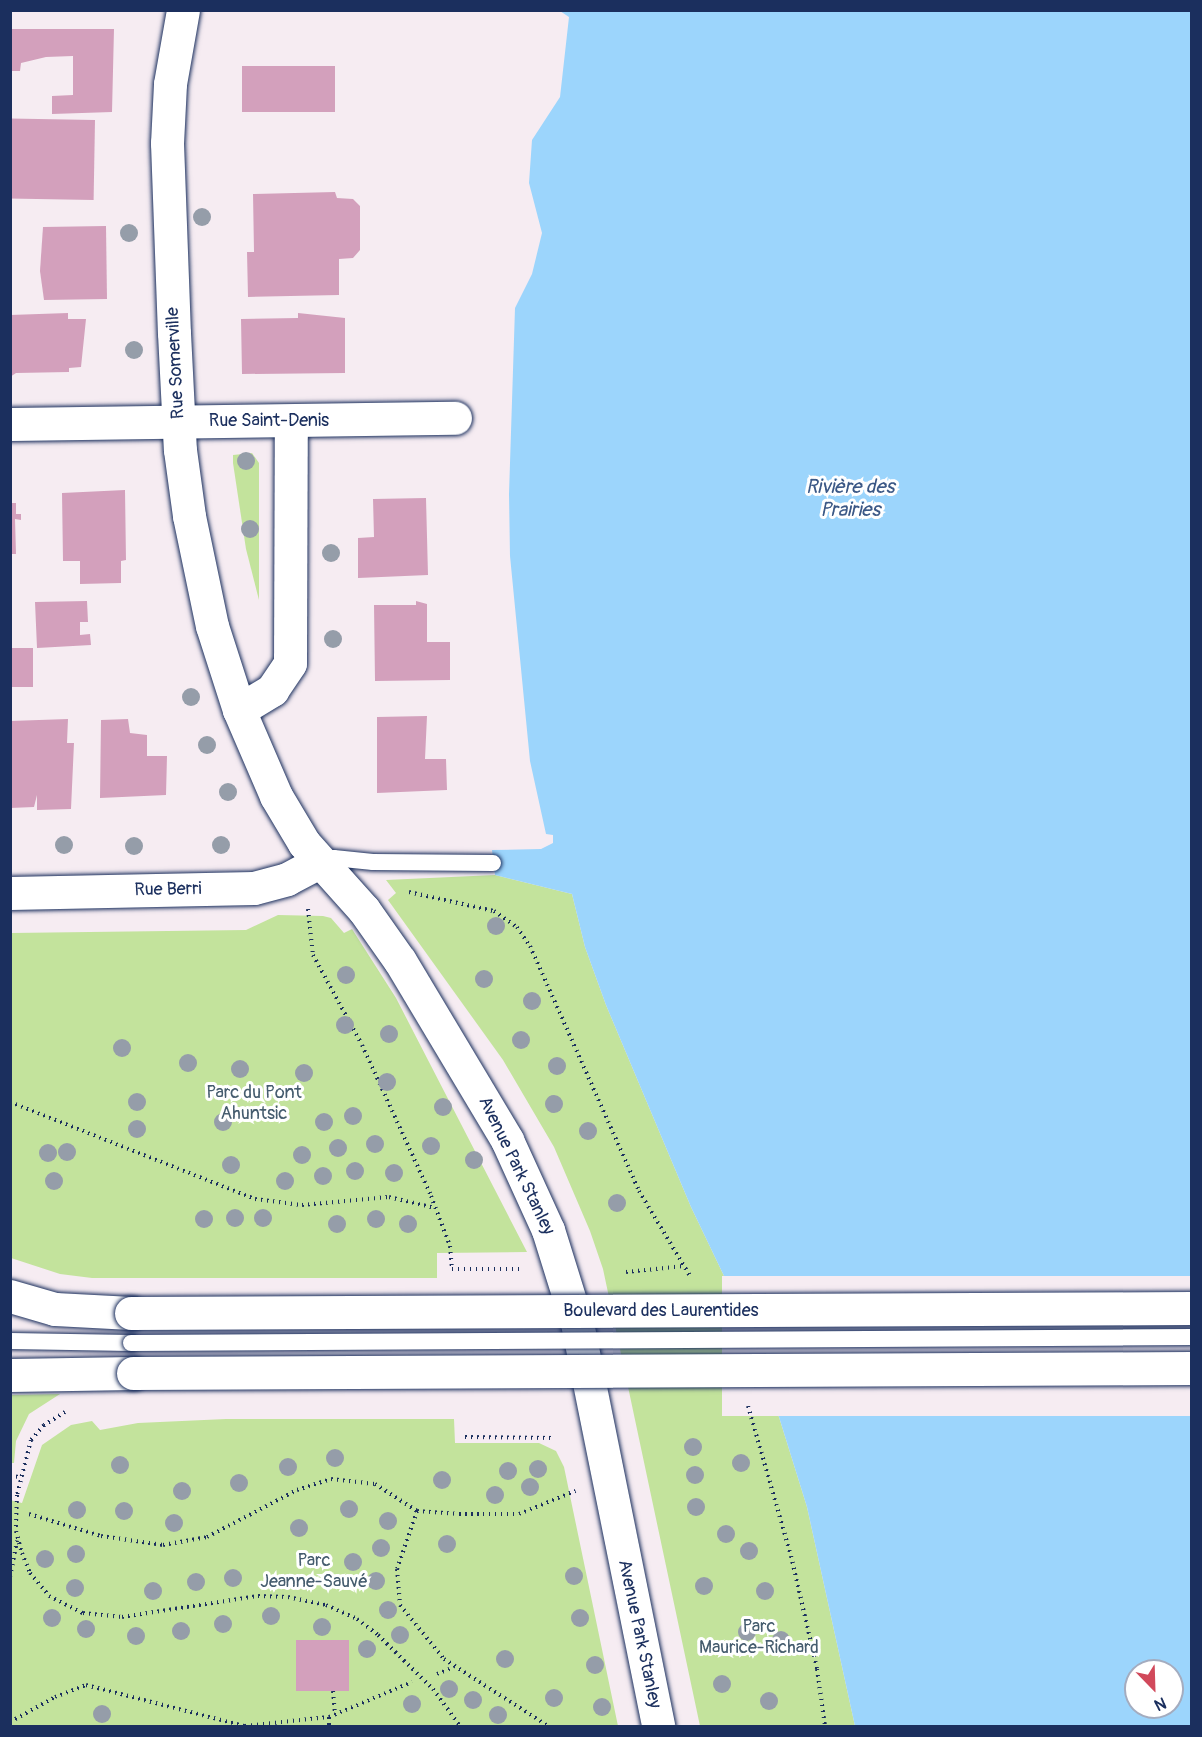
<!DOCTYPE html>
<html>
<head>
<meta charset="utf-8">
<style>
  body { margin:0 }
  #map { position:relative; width:1202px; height:1737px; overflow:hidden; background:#f6ecf2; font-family:Pangolin,sans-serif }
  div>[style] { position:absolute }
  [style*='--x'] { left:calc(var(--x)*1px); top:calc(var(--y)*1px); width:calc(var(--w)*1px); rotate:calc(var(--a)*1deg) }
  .green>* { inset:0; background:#c3e39c }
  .water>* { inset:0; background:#9cd5fc }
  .pier>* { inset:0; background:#f6ecf2; transform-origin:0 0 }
  .building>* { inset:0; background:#d3a0bc; transform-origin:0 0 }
  .path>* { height:4px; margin-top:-2px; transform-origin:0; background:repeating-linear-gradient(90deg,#1b2f5e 0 1.5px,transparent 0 6px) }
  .roads { filter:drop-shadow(0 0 2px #1b2f5e) drop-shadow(0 0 2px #1b2f5e) }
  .service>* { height:16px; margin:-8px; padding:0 8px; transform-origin:8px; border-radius:8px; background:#fff }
  .minor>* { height:33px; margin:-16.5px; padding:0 16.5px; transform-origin:16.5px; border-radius:16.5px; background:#fff }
  .secondary>* { height:33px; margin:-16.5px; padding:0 16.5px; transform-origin:16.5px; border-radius:16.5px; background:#fff }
  .bridges { filter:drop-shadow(0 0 2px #1b2f5e) drop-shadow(0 0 2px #1b2f5e) }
  .service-bridge>* { height:16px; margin:-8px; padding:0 8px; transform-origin:8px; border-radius:8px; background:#fff }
  .secondary-bridge>* { height:33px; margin:-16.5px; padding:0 16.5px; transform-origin:16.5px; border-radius:16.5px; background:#fff }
  .trees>* { width:18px; height:18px; margin:-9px; border-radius:50%; background:#959da9 }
  span { translate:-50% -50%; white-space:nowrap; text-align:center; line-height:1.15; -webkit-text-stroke:6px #fff; paint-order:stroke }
  .street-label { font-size:18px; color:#1b2f5e }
  .park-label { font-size:18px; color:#455c6e }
  .water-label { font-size:20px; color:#3b5886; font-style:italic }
  .frame { position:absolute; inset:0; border:12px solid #1b2f5e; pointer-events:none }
  .north { position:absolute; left:1124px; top:1659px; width:60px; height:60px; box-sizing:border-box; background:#fff; border:2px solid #a4acbf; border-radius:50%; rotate:157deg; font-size:16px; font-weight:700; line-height:24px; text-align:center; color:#1b2f5e }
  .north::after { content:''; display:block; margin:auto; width:21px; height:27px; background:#d1495b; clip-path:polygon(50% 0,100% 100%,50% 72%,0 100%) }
</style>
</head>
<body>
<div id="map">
  <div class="green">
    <i style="clip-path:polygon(252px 453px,259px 463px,259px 600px,246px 549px,233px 463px,233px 455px)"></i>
    <i style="clip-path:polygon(495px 875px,572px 894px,585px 947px,606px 1005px,691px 1207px,725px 1278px,779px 1417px,807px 1507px,855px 1726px,700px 1726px,603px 1269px,590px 1231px,554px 1147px,503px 1060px,388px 900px,396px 893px,386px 880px)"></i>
    <i style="clip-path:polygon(278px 915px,323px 916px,331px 918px,344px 933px,352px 929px,396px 998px,527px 1252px,437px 1253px,437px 1278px,92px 1278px,60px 1274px,11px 1258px,11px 933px,246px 930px)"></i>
    <i style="clip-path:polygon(60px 1394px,29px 1414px,16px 1441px,14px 1463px,11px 1463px,11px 1395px)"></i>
    <i style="clip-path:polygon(226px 1419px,454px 1419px,455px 1443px,539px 1443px,556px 1451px,564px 1467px,618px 1726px,11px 1726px,10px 1500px,22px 1503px,42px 1445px,71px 1425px,92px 1421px,100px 1430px,138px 1423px)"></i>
  </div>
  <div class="water">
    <i style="clip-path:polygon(evenodd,560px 11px,1191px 11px,1191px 1726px,855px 1726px,807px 1507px,779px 1417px,725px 1278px,691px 1207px,606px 1005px,585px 947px,572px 894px,495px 875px,492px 850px,541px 849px,553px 843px,553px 835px,546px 834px,530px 761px,510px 556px,509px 494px,515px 308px,532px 274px,542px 233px,529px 183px,532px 140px,560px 97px,569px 17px,560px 11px,1136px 1671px,1172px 1671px,1172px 1707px,1136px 1707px,1136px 1671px)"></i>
  </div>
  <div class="pier">
    <i style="left:1191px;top:1276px;width:140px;height:469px;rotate:90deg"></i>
  </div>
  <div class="building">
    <i style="clip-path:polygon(10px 29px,114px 29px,112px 112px,52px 114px,52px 96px,73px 95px,73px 56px,46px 57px,21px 63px,20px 71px,10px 71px)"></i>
    <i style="left:335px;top:66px;width:46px;height:93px;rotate:90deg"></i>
    <i style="left:95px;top:120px;width:80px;height:85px;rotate:91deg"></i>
    <i style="clip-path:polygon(335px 192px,337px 198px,353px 199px,360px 206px,360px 250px,353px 258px,339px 259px,339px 295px,248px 297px,247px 252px,254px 252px,253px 194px)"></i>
    <i style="clip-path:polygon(106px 226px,107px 299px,44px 300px,40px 271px,43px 227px)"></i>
    <i style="clip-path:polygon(68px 313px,68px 319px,86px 319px,81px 367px,69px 368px,69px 372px,16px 373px,10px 377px,10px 315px)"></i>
    <i style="clip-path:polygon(298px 313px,345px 318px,345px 373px,242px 374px,241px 319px,298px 318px)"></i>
    <i style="clip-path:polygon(125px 490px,126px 560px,121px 561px,121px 583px,80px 584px,80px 561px,63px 561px,62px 493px)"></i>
    <i style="clip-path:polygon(426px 498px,428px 575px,358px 578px,358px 538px,374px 537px,373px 499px)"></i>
    <i style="clip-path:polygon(10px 503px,16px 503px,16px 514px,21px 514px,21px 520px,15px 519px,16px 554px,10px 554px)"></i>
    <i style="clip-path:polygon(87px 601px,88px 622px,80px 622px,80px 635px,90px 634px,91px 645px,37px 648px,35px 602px)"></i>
    <i style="clip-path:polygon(416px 601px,427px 604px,427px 642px,450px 642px,450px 680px,375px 681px,374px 605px,416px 605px)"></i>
    <i style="left:10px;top:648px;width:23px;height:39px"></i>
    <i style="clip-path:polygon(427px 716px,425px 759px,446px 759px,447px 790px,377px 793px,377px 717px)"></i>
    <i style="clip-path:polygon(68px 719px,67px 743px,74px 743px,71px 809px,37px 810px,37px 795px,34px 807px,10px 808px,10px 721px)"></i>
    <i style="clip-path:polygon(128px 719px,130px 733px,147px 735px,147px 756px,167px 756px,166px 795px,100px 798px,101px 720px)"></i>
    <i style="left:349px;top:1640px;width:51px;height:53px;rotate:90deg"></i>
  </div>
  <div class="path">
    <i style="--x:409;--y:892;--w:87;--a:12.6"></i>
    <i style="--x:494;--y:911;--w:28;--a:35"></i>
    <i style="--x:517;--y:927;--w:23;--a:56"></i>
    <i style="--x:530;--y:946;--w:268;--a:66"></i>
    <i style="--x:639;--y:1191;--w:99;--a:59"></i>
    <i style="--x:308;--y:909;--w:46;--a:83.8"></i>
    <i style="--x:313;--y:955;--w:102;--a:61.4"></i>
    <i style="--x:362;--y:1045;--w:166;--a:65.4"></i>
    <i style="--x:431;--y:1196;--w:53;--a:69.2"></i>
    <i style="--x:450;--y:1246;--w:23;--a:85"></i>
    <i style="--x:452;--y:1269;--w:71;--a:0"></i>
    <i style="--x:10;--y:1102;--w:264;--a:21.6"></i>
    <i style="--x:255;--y:1199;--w:47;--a:7.3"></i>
    <i style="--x:302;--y:1205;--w:87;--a:-5.3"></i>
    <i style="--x:389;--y:1197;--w:47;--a:13.4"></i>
    <i style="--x:626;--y:1272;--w:58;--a:-5.9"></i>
    <i style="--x:748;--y:1406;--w:156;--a:74"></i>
    <i style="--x:791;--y:1556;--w:116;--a:77"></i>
    <i style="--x:817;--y:1669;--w:58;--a:82"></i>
    <i style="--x:65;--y:1412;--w:25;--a:148"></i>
    <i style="--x:44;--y:1425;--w:20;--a:131"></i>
    <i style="--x:31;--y:1440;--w:57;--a:104.3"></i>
    <i style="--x:17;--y:1495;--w:36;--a:92"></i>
    <i style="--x:16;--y:1531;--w:23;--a:75"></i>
    <i style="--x:22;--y:1553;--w:22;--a:68"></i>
    <i style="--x:30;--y:1573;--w:30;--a:50"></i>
    <i style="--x:49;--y:1596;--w:38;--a:27"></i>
    <i style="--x:83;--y:1613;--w:39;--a:6"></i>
    <i style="--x:122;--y:1617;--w:138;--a:-8.8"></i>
    <i style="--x:258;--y:1596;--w:30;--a:2"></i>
    <i style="--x:288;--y:1597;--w:39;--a:12"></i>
    <i style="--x:326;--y:1605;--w:34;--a:24"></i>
    <i style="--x:357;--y:1619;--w:26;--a:37"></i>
    <i style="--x:378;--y:1635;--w:77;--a:44.5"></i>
    <i style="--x:433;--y:1689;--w:46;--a:53.9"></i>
    <i style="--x:465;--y:1437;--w:90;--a:0.6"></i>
    <i style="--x:10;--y:1476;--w:10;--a:6"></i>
    <i style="--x:417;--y:1511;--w:61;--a:109"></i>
    <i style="--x:397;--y:1569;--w:36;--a:85"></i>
    <i style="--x:400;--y:1605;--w:70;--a:50.8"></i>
    <i style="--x:444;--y:1659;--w:124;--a:32.8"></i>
    <i style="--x:29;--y:1514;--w:75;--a:17"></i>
    <i style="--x:101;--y:1536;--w:63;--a:8.3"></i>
    <i style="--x:163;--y:1545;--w:45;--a:-10.3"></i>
    <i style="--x:207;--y:1537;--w:102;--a:-27.6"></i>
    <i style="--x:297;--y:1490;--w:36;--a:-18"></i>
    <i style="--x:331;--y:1479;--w:44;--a:6.5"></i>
    <i style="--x:375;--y:1484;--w:50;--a:32.7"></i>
    <i style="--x:417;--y:1511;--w:42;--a:4.1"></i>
    <i style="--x:459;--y:1514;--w:60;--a:0"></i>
    <i style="--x:519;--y:1514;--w:61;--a:-22.3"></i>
    <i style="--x:10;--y:1577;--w:37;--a:-79"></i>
    <i style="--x:437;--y:1674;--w:18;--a:-22"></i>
    <i style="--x:333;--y:1691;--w:22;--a:85"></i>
    <i style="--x:329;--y:1717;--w:9;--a:90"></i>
    <i style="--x:10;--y:1722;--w:51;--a:-29.1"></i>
    <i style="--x:55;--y:1697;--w:33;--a:-21"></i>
    <i style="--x:86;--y:1685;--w:164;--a:14.5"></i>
    <i style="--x:245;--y:1726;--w:84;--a:-6.1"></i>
    <i style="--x:329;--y:1717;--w:90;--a:-22.9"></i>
  </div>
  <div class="roads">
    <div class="service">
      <i style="--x:320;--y:861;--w:14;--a:-12"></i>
      <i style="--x:334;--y:858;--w:39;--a:6"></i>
      <i style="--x:373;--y:862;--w:120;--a:0.5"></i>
      <i style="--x:10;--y:1341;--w:121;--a:0.9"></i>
    </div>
    <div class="minor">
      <i style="--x:183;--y:10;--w:75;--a:100"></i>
      <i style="--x:170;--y:84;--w:59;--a:92.9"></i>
      <i style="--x:167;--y:143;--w:190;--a:87.9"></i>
      <i style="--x:174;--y:333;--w:117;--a:87.1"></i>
      <i style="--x:180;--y:450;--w:67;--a:82.2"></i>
      <i style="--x:189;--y:516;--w:112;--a:78.2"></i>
      <i style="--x:212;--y:626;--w:88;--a:72.2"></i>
      <i style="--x:239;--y:710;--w:94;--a:66.7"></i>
      <i style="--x:276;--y:796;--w:55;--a:59.2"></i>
      <i style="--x:304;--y:843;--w:90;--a:48.2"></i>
      <i style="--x:364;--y:910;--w:62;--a:54.8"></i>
      <i style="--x:400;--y:961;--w:209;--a:59.1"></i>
      <i style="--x:507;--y:1140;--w:99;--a:65.5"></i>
      <i style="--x:548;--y:1230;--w:97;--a:72.7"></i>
      <i style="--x:577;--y:1323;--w:411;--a:78.6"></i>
      <i style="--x:10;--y:424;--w:445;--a:-0.8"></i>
      <i style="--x:239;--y:710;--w:39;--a:-31"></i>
      <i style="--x:272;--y:690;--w:32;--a:-56"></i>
      <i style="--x:290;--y:663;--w:242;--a:-89.8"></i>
      <i style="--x:10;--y:893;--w:244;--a:-1.2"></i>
      <i style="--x:254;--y:888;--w:34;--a:-15"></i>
      <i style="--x:287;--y:879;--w:36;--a:-28"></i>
    </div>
    <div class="secondary">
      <i style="--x:10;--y:1296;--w:47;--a:16.1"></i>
      <i style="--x:55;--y:1309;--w:76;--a:3"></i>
      <i style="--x:10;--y:1375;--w:123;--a:-0.9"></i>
    </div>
  </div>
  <div class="bridges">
    <div class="service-bridge">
      <i style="--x:131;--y:1343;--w:1061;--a:-0.32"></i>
    </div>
    <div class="secondary-bridge">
      <i style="--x:131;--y:1313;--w:1061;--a:-0.27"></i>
      <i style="--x:133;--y:1373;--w:1059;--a:-0.27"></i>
    </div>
  </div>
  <div class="trees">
    <i style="left:202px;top:217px"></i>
    <i style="left:129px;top:233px"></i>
    <i style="left:134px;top:350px"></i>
    <i style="left:246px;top:461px"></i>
    <i style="left:250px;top:529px"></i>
    <i style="left:331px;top:553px"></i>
    <i style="left:333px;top:639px"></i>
    <i style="left:191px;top:697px"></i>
    <i style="left:207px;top:745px"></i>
    <i style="left:228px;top:792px"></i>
    <i style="left:64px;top:845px"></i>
    <i style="left:221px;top:845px"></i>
    <i style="left:134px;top:846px"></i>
    <i style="left:496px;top:926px"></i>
    <i style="left:346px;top:975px"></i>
    <i style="left:484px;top:979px"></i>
    <i style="left:532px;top:1001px"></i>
    <i style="left:345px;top:1025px"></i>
    <i style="left:389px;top:1034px"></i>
    <i style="left:521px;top:1040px"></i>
    <i style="left:122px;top:1048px"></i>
    <i style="left:188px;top:1063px"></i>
    <i style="left:557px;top:1066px"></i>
    <i style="left:240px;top:1069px"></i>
    <i style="left:304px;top:1073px"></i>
    <i style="left:387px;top:1082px"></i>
    <i style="left:137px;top:1102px"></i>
    <i style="left:554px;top:1104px"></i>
    <i style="left:443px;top:1107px"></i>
    <i style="left:353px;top:1116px"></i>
    <i style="left:223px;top:1122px"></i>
    <i style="left:324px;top:1122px"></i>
    <i style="left:137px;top:1129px"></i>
    <i style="left:588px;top:1131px"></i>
    <i style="left:375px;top:1144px"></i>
    <i style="left:431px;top:1146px"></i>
    <i style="left:338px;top:1148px"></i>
    <i style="left:67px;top:1152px"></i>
    <i style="left:48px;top:1153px"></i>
    <i style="left:302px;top:1155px"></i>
    <i style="left:474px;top:1160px"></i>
    <i style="left:231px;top:1165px"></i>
    <i style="left:355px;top:1171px"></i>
    <i style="left:394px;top:1173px"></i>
    <i style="left:323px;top:1176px"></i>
    <i style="left:54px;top:1181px"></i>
    <i style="left:285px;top:1181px"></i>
    <i style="left:617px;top:1203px"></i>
    <i style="left:235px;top:1218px"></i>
    <i style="left:263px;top:1218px"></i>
    <i style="left:204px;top:1219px"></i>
    <i style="left:376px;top:1219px"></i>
    <i style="left:337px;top:1224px"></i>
    <i style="left:408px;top:1224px"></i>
    <i style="left:693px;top:1447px"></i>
    <i style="left:335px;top:1458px"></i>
    <i style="left:741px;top:1463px"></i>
    <i style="left:120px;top:1465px"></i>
    <i style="left:288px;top:1467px"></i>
    <i style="left:538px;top:1469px"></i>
    <i style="left:508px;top:1471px"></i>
    <i style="left:695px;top:1475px"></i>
    <i style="left:442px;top:1480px"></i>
    <i style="left:239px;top:1483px"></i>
    <i style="left:530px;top:1487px"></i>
    <i style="left:182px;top:1491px"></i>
    <i style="left:495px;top:1495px"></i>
    <i style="left:696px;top:1507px"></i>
    <i style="left:349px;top:1509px"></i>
    <i style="left:77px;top:1510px"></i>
    <i style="left:124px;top:1511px"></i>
    <i style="left:388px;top:1521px"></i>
    <i style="left:174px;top:1523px"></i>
    <i style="left:299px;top:1528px"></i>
    <i style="left:726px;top:1534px"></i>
    <i style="left:447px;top:1544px"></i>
    <i style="left:381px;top:1548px"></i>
    <i style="left:749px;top:1551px"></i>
    <i style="left:76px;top:1554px"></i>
    <i style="left:45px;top:1559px"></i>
    <i style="left:353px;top:1562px"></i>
    <i style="left:574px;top:1576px"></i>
    <i style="left:233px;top:1578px"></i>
    <i style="left:376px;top:1581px"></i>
    <i style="left:196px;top:1582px"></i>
    <i style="left:704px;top:1586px"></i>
    <i style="left:75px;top:1588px"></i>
    <i style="left:153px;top:1591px"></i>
    <i style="left:765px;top:1591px"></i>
    <i style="left:388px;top:1610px"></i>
    <i style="left:271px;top:1616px"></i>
    <i style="left:52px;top:1618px"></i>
    <i style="left:580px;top:1618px"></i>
    <i style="left:223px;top:1624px"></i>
    <i style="left:322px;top:1627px"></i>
    <i style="left:86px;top:1629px"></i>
    <i style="left:181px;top:1631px"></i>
    <i style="left:747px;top:1632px"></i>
    <i style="left:400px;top:1635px"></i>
    <i style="left:136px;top:1636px"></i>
    <i style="left:781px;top:1640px"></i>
    <i style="left:367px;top:1649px"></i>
    <i style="left:505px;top:1659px"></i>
    <i style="left:595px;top:1665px"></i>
    <i style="left:722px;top:1684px"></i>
    <i style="left:449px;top:1689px"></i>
    <i style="left:554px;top:1698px"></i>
    <i style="left:473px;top:1700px"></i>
    <i style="left:769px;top:1701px"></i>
    <i style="left:412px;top:1704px"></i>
    <i style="left:602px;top:1707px"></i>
    <i style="left:102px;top:1714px"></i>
    <i style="left:498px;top:1715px"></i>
  </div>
  <div class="street-label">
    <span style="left:176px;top:363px;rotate:-93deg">Rue Somerville</span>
    <span style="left:269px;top:421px">Rue Saint-Denis</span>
    <span style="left:168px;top:890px;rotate:-1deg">Rue Berri</span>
    <span style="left:516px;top:1166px;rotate:64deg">Avenue Park Stanley</span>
    <span style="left:661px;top:1311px">Boulevard des Laurentides</span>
    <span style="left:639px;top:1634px;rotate:78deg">Avenue Park Stanley</span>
  </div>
  <div class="park-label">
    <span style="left:254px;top:1104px">Parc du Pont<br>Ahuntsic</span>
    <span style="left:314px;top:1572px">Parc<br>Jeanne-Sauvé</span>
    <span style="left:759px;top:1638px">Parc<br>Maurice-Richard</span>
  </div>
  <div class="water-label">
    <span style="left:850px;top:498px">Rivière des<br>Prairies</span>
  </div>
  <div class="frame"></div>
  <div class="north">N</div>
</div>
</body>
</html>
